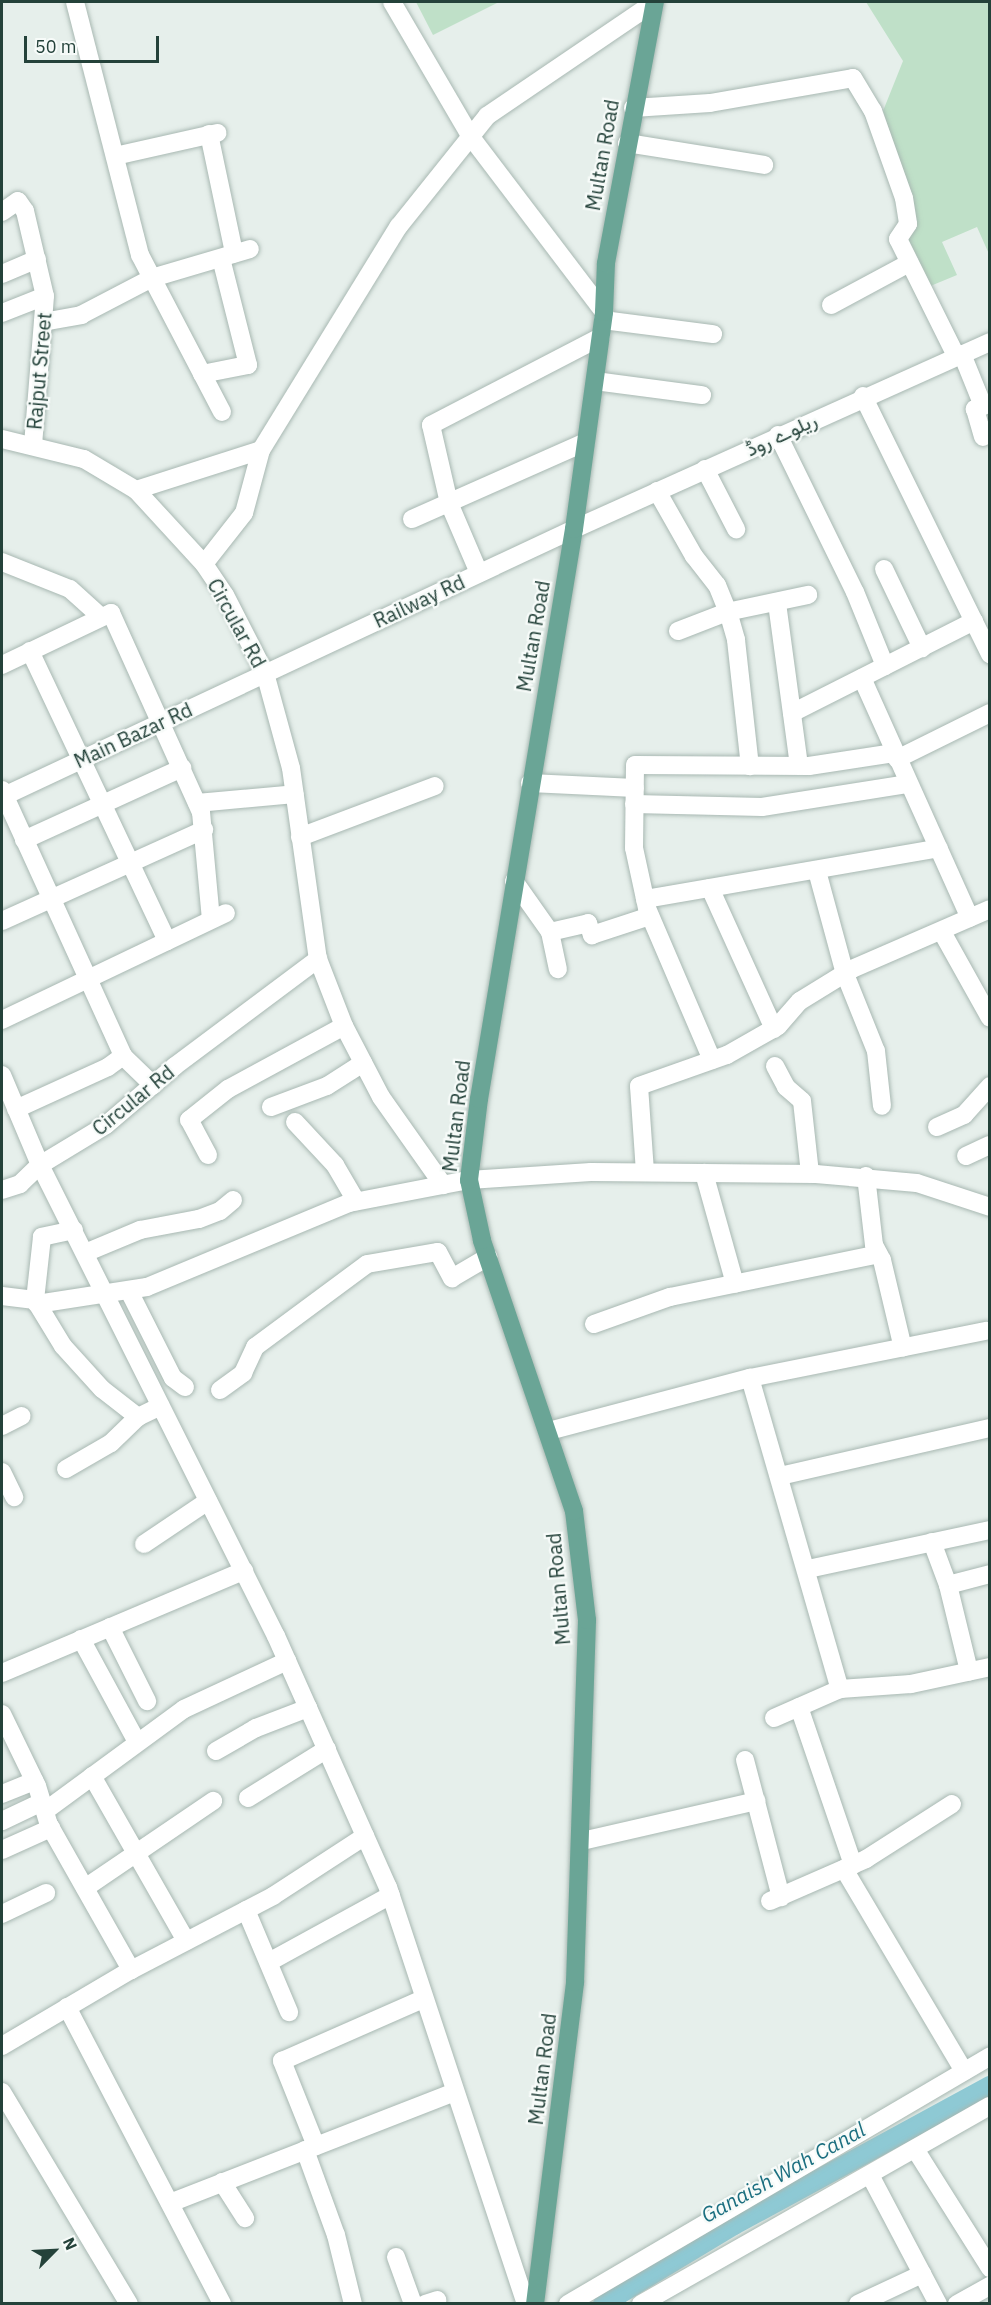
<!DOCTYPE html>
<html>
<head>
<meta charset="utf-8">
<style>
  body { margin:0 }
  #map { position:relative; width:991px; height:2305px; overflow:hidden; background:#e6efeb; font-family:"IBM Plex Sans",Vazirmatn,sans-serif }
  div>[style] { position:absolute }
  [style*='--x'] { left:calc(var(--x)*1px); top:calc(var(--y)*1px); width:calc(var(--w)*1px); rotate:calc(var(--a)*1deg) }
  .green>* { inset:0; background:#bfe0c8 }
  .canal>* { height:20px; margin:-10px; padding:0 10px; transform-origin:10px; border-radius:10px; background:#8ec9d4 }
  .roads { filter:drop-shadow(0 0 2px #a8b8b2) drop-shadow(0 0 2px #a8b8b2) }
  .street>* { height:18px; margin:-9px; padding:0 9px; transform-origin:9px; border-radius:9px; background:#fff }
  .secondary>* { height:18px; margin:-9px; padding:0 9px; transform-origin:9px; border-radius:9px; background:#fff }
  .primary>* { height:18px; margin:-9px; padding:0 9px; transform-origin:9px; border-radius:9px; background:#6aa596 }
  span { translate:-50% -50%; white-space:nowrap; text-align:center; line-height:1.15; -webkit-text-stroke:4.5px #f7fbf9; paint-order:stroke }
  .street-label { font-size:20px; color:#24423a }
  .water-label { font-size:21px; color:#1c6f80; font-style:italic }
  .frame { position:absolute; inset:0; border:3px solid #24423a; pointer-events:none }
  .north { position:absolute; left:24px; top:2221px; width:60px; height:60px; -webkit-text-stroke:4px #f7fbf9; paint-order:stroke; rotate:66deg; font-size:16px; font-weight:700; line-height:24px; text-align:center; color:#24423a }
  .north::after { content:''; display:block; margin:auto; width:21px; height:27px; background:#24423a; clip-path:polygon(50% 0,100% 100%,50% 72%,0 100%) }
  .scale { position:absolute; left:24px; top:36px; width:135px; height:27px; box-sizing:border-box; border:3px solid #24423a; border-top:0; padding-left:8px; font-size:18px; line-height:21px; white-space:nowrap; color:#24423a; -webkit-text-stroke:4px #f7fbf9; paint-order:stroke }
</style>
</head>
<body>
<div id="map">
  <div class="green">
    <i style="clip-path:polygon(416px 2px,499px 2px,433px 35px)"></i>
    <i style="clip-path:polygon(866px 2px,989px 2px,989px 254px,977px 227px,942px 242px,957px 275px,928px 287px,907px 243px,906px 185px,883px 111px,903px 61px)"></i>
  </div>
  <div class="canal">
    <i style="--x:603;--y:2304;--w:153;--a:-31.1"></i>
    <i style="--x:734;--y:2225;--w:291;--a:-28.5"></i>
  </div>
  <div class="roads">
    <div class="street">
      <i style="--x:75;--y:2;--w:261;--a:75.6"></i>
      <i style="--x:140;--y:255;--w:177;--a:62.4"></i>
      <i style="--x:392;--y:2;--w:156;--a:59.7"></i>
      <i style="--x:471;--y:137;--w:220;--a:52.8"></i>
      <i style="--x:633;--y:108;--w:77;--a:-3.7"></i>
      <i style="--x:710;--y:103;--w:145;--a:-9.9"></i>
      <i style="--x:853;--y:78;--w:39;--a:59"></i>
      <i style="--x:873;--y:111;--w:92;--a:70.4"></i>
      <i style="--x:904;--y:198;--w:26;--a:81"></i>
      <i style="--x:908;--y:224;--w:18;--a:124"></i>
      <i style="--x:898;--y:239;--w:131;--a:63.6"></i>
      <i style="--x:209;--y:134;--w:122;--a:78.1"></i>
      <i style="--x:627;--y:143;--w:139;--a:9.1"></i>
      <i style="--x:115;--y:156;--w:105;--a:-12.7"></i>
      <i style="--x:2;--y:212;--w:19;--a:-35"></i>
      <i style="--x:18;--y:201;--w:12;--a:55"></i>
      <i style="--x:25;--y:211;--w:87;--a:76.8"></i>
      <i style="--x:45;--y:296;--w:150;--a:94.6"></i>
      <i style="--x:2;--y:274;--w:38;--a:-23"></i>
      <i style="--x:831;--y:305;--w:89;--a:-28.3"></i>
      <i style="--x:2;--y:313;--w:46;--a:-21.6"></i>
      <i style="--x:603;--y:320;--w:111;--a:7.3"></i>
      <i style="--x:43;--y:322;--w:39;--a:-10"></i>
      <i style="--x:81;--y:315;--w:80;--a:-27.5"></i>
      <i style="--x:152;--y:278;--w:102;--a:-16.5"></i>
      <i style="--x:962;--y:354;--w:56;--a:68"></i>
      <i style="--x:983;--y:406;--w:9;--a:159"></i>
      <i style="--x:975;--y:409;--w:29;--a:74"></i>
      <i style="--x:202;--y:374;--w:47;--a:-11.1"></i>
      <i style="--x:248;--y:365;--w:110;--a:-104.2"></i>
      <i style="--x:595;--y:381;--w:108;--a:7.5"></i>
      <i style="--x:863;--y:396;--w:288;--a:63.8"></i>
      <i style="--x:778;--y:435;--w:175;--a:63.9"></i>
      <i style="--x:855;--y:592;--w:80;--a:67.9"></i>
      <i style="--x:705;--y:469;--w:68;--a:62.7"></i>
      <i style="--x:136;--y:490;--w:131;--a:-17.7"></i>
      <i style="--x:261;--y:450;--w:263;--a:-58.4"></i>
      <i style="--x:399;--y:226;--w:141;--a:-51.3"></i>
      <i style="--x:487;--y:116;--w:199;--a:-34.2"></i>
      <i style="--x:657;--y:491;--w:75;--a:60.4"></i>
      <i style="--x:694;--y:556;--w:37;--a:52"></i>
      <i style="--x:717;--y:585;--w:32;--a:68"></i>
      <i style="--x:729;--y:615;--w:26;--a:74"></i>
      <i style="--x:736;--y:640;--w:127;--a:83.7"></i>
      <i style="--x:412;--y:519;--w:190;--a:-23.9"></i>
      <i style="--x:2;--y:562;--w:73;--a:21.7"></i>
      <i style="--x:70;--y:589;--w:42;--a:42.1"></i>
      <i style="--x:204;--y:564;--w:65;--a:-51.9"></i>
      <i style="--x:244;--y:513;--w:65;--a:-74.9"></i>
      <i style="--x:884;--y:569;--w:88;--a:64.3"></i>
      <i style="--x:479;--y:573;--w:76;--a:-113.2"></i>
      <i style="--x:449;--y:503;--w:80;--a:-103"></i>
      <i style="--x:431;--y:425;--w:191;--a:-27.4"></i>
      <i style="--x:777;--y:603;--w:164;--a:82.3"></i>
      <i style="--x:678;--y:631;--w:53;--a:-21.2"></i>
      <i style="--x:727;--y:612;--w:83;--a:-11.9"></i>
      <i style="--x:30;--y:651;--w:321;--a:64.7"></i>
      <i style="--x:2;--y:665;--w:121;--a:-25.5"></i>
      <i style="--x:111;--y:613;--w:218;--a:65.7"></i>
      <i style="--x:201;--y:812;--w:108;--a:84.7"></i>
      <i style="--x:862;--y:678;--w:263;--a:65.8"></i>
      <i style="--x:792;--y:713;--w:204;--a:-26.8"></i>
      <i style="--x:897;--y:759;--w:104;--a:-26.3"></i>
      <i style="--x:530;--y:783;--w:105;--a:2.7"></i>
      <i style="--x:2;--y:790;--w:292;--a:65.5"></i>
      <i style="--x:123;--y:1056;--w:42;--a:44"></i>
      <i style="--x:2;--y:797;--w:632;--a:-25.1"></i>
      <i style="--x:197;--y:803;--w:98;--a:-5.2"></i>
      <i style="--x:634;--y:804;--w:128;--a:1.3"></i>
      <i style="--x:762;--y:807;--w:148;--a:-9"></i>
      <i style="--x:300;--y:837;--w:144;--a:-20.7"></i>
      <i style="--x:24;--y:840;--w:174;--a:-24.5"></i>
      <i style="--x:817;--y:871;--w:107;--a:74.8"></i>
      <i style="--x:845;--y:974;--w:83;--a:68.1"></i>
      <i style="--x:876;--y:1051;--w:55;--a:83.8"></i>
      <i style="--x:514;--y:881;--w:62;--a:54.8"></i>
      <i style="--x:550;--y:932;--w:38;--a:78"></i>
      <i style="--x:710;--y:888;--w:155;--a:65.6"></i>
      <i style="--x:645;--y:899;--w:298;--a:-9.8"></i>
      <i style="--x:2;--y:921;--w:222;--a:-24.3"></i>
      <i style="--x:550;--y:932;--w:39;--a:-13"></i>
      <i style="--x:588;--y:923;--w:13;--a:72"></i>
      <i style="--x:592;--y:935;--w:61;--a:-18.1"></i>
      <i style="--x:942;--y:932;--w:98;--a:60.8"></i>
      <i style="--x:2;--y:1020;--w:248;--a:-25.5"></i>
      <i style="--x:712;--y:1060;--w:165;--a:-113.2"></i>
      <i style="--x:647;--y:908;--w:61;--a:-102.2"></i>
      <i style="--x:634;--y:848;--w:83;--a:-89.3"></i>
      <i style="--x:635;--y:765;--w:174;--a:0.3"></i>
      <i style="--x:809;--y:766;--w:86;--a:-8.7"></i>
      <i style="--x:775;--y:1066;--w:24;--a:62"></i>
      <i style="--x:786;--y:1087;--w:21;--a:41"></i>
      <i style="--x:802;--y:1101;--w:73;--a:83.7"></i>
      <i style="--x:2;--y:1075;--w:98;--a:67.1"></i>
      <i style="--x:271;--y:1107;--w:60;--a:-20.6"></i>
      <i style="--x:327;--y:1086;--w:43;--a:-32.6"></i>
      <i style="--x:16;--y:1109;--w:101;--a:-24.5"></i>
      <i style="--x:108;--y:1067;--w:19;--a:-36"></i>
      <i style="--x:295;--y:1122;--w:59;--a:47.1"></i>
      <i style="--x:335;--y:1165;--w:42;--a:59.7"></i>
      <i style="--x:937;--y:1127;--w:30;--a:-24"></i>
      <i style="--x:964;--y:1115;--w:39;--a:-48"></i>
      <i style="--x:208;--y:1155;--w:40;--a:-118"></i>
      <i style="--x:189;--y:1120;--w:50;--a:-38.5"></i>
      <i style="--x:228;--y:1089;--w:132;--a:-28.5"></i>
      <i style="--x:966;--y:1156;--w:26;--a:-25"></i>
      <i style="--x:645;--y:1172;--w:86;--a:-94"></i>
      <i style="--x:639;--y:1086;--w:93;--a:-19.4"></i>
      <i style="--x:727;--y:1055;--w:59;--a:-29.6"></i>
      <i style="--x:778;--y:1026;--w:33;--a:-49"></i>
      <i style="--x:800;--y:1001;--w:61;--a:-31.6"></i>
      <i style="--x:852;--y:969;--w:150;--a:-23.5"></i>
      <i style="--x:704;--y:1173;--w:115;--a:74.4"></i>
      <i style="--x:866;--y:1176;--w:69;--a:83.4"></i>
      <i style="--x:874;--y:1245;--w:17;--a:62"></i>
      <i style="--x:882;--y:1260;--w:90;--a:76.6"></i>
      <i style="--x:74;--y:1230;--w:33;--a:168"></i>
      <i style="--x:42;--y:1237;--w:63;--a:96.3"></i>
      <i style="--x:35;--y:1300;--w:54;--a:58.7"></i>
      <i style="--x:63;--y:1346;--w:58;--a:47.8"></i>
      <i style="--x:102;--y:1389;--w:46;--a:37.9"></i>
      <i style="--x:85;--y:1253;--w:60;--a:-22.7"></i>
      <i style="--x:140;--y:1230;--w:60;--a:-10.6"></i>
      <i style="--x:199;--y:1219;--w:22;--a:-21"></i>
      <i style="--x:220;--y:1211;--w:17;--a:-40"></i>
      <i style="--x:129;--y:1291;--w:97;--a:63.2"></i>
      <i style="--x:173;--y:1378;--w:15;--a:37"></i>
      <i style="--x:2;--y:1296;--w:33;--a:7"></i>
      <i style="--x:37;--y:1304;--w:111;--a:-8.8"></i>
      <i style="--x:147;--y:1287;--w:219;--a:-22.6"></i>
      <i style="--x:349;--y:1203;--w:122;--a:-10.9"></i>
      <i style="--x:594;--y:1324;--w:81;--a:-19.6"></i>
      <i style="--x:670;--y:1297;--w:213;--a:-11.6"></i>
      <i style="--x:750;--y:1378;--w:324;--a:73.9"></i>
      <i style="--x:220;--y:1390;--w:29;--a:-36"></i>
      <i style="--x:243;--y:1373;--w:29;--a:-65"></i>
      <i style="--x:255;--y:1347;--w:139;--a:-36.5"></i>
      <i style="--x:367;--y:1264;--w:72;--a:-9.6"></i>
      <i style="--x:438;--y:1252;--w:30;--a:62"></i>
      <i style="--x:452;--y:1278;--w:42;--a:-30.3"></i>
      <i style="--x:2;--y:1426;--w:22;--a:-27"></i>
      <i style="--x:549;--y:1431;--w:208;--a:-14.8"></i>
      <i style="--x:750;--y:1378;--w:241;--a:-11.3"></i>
      <i style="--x:66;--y:1469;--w:52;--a:-30"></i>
      <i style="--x:111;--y:1443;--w:37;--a:-44"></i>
      <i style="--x:138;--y:1417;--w:25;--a:-26"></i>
      <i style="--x:2;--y:1472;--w:28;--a:64"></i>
      <i style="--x:780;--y:1476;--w:215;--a:-12.9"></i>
      <i style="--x:932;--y:1542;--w:46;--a:69.6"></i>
      <i style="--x:948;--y:1585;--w:89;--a:76.3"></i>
      <i style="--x:144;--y:1544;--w:77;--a:-33.9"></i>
      <i style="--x:808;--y:1569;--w:186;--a:-12.1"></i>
      <i style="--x:948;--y:1585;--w:43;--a:-14.7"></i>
      <i style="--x:110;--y:1627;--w:83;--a:63.4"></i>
      <i style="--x:81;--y:1639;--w:117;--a:61.5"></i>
      <i style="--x:2;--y:1673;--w:263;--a:-22.9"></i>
      <i style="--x:799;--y:1707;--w:167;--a:71.1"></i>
      <i style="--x:2;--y:1714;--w:80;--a:64.1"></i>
      <i style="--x:37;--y:1786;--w:39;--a:73"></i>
      <i style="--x:48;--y:1823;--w:169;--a:60.5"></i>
      <i style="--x:774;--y:1718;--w:72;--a:-23.7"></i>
      <i style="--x:840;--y:1689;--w:71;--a:-4"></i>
      <i style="--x:911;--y:1684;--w:81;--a:-12.1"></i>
      <i style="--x:216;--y:1751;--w:46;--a:-29.9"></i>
      <i style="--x:256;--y:1728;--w:56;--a:-21"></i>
      <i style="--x:745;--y:1760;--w:142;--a:75.3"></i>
      <i style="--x:92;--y:1776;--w:190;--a:60.3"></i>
      <i style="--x:2;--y:1794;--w:35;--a:-22"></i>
      <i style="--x:248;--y:1798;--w:93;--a:-31.8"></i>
      <i style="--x:45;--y:1811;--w:172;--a:-36.3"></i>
      <i style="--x:184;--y:1709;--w:114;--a:-25"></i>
      <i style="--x:2;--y:1821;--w:44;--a:-25.4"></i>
      <i style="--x:582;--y:1841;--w:179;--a:-12.9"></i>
      <i style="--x:2;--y:1850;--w:54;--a:-24.2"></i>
      <i style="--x:844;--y:1869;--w:235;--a:59.3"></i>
      <i style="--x:85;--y:1888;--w:155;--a:-34.2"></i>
      <i style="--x:770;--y:1901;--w:105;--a:-23.6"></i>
      <i style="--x:866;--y:1859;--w:102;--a:-32.6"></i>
      <i style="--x:246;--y:1910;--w:111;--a:67.1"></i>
      <i style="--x:2;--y:1914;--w:49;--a:-25.5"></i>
      <i style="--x:269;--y:1962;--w:139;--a:-28.8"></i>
      <i style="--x:67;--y:2007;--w:335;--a:62.4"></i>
      <i style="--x:2;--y:2046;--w:150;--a:-30.5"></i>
      <i style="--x:131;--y:1970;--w:160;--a:-27.5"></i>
      <i style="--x:273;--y:1896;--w:110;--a:-33.1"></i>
      <i style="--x:2;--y:2092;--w:247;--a:59.1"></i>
      <i style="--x:316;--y:2146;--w:92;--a:-111.8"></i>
      <i style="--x:282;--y:2061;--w:154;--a:-23.7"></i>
      <i style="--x:915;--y:2149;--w:141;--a:57.8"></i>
      <i style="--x:305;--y:2150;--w:90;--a:70"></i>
      <i style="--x:336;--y:2235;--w:71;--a:76.2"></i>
      <i style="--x:870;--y:2175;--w:146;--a:62.2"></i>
      <i style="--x:222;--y:2182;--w:43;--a:57.4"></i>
      <i style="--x:170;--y:2203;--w:306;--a:-21.3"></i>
      <i style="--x:396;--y:2257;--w:50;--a:70.1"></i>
      <i style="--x:425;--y:2304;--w:13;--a:-18"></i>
      <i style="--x:858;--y:2304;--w:71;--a:-25.1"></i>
      <i style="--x:957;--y:2304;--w:38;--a:-29"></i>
    </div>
    <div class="secondary">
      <i style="--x:2;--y:439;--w:84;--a:13.7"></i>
      <i style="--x:84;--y:459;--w:61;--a:30.8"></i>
      <i style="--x:136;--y:490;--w:100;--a:47.4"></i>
      <i style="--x:204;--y:564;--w:37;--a:56"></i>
      <i style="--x:225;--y:595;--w:88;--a:62.9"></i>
      <i style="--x:265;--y:673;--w:98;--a:74.7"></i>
      <i style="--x:291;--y:768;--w:193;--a:82"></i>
      <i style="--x:318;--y:959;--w:72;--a:68.8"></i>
      <i style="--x:344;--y:1026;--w:80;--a:62.5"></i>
      <i style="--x:381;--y:1097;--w:108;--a:54.8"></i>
      <i style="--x:574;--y:529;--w:456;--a:-24.2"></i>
      <i style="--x:40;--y:1165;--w:527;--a:63.39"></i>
      <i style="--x:276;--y:1636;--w:275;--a:66"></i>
      <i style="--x:388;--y:1887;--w:439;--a:71.7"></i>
      <i style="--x:469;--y:1180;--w:122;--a:-3.8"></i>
      <i style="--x:591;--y:1172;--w:225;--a:0.5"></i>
      <i style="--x:816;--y:1174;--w:101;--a:5.1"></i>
      <i style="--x:917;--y:1183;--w:77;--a:18.2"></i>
      <i style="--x:2;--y:1190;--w:19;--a:-18"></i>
      <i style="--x:20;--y:1184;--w:28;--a:-44"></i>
      <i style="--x:40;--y:1165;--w:77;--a:-31.2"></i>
      <i style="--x:106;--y:1125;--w:91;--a:-40.5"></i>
      <i style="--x:175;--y:1066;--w:179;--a:-36.8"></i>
      <i style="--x:568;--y:2304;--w:489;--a:-30.4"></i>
      <i style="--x:641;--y:2304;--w:401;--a:-29.6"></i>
    </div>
    <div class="primary">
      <i style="--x:535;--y:2304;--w:324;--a:-82.9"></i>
      <i style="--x:575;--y:1982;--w:362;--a:-88.1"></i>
      <i style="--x:587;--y:1620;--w:110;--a:-96.8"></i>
      <i style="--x:574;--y:1511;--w:286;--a:-108.8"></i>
      <i style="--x:482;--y:1240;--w:61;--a:-102.2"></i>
      <i style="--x:469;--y:1180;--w:82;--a:-83"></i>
      <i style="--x:479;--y:1099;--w:578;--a:-80.54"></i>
      <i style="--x:574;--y:529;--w:219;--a:-82.1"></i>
      <i style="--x:604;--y:312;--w:49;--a:-87.7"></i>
      <i style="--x:606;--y:263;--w:266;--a:-79.4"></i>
    </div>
  </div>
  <div class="street-label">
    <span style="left:602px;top:155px;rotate:-80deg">Multan Road</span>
    <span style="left:39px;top:371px;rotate:-85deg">Rajput Street</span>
    <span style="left:781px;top:434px;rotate:-25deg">ریلوے روڈ</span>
    <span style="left:419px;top:601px;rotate:-25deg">Railway Rd</span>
    <span style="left:237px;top:623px;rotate:61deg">Circular Rd</span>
    <span style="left:533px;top:636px;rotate:-80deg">Multan Road</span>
    <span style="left:133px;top:735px;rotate:-25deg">Main Bazar Rd</span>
    <span style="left:133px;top:1100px;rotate:-39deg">Circular Rd</span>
    <span style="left:456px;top:1116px;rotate:-83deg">Multan Road</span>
    <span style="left:558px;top:1589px;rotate:-95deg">Multan Road</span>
    <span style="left:542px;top:2069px;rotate:-83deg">Multan Road</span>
  </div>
  <div class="water-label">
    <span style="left:783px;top:2172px;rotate:-29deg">Ganaish Wah Canal</span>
  </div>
  <div class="frame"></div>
  <div class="north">N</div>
  <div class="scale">50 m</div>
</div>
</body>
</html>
